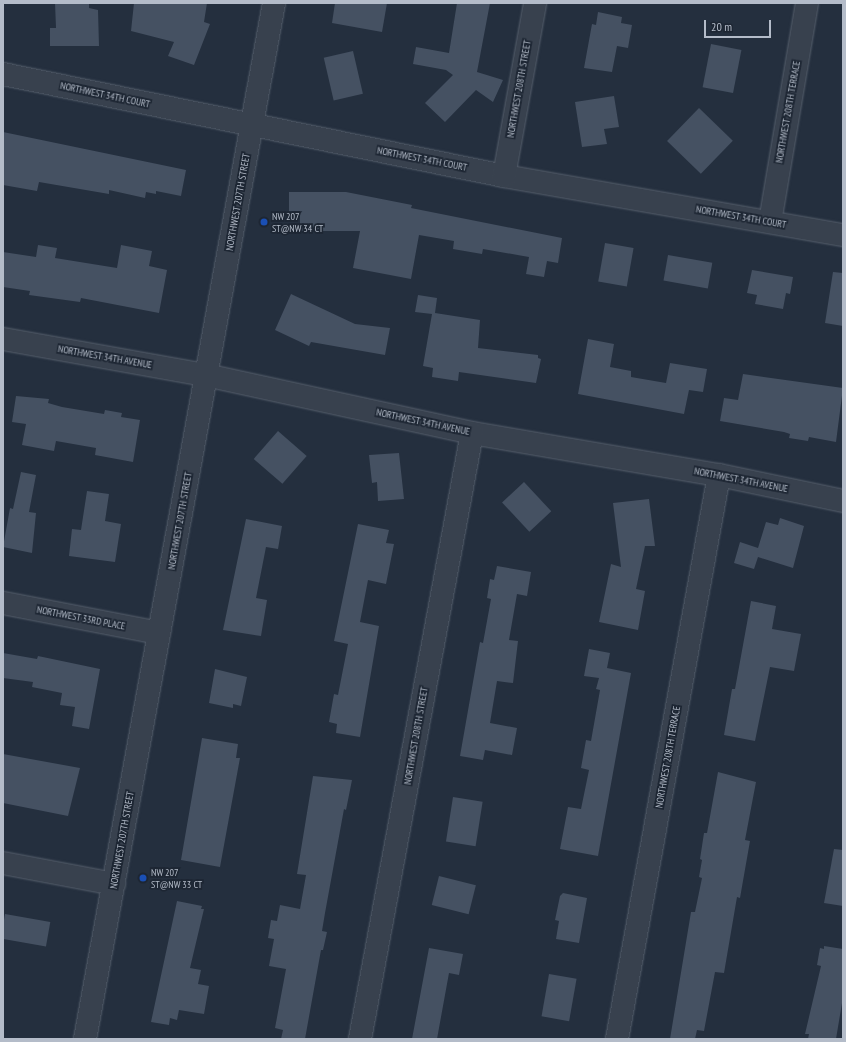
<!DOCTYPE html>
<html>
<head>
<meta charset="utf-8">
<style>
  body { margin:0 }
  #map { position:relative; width:846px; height:1042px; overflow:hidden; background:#242f3e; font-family:"PT Sans Narrow",sans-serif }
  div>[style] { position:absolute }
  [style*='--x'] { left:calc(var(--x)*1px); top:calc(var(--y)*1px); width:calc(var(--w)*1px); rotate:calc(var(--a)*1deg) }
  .building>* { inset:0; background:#455162; transform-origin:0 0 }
  .roads { filter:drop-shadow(0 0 1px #565f6c) drop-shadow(0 0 1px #565f6c) }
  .minor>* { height:22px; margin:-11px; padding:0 11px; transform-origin:11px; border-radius:11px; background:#38414e }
  .dots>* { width:11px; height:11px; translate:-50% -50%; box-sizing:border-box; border:2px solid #1d2633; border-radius:50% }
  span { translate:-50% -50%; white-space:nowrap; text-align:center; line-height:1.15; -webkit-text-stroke:3.5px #1d2633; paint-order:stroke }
  .street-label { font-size:10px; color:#b4bcc9 }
  .poi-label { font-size:10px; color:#b4bcc9 }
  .left { translate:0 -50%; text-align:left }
  .frame { position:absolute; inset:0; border:4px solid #b4bcc9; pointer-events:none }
  .scale { position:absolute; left:704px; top:20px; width:67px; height:18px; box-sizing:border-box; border:2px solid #b4bcc9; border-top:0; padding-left:5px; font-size:12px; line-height:14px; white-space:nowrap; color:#b4bcc9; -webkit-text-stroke:3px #1d2633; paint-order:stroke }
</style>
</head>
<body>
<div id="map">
  <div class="building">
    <i style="clip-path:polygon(55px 3px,89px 3px,89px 8px,98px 10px,99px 46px,50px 46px,50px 28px,56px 28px)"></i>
    <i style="clip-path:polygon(134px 3px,207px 3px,204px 22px,210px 24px,194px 65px,168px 56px,174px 42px,131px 31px)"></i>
    <i style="clip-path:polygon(335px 3px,387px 3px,382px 32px,332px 23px)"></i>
    <i style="clip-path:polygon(457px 3px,490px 3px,477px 72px,503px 80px,493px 102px,476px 90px,445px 122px,425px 103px,453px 75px,446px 70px,413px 64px,416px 47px,449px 53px)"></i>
    <i style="clip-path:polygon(598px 12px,622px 17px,621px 23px,632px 25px,628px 48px,617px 46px,612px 72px,584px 68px,592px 24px,596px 25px)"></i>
    <i style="left:711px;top:44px;width:31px;height:44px;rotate:11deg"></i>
    <i style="left:353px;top:51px;width:44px;height:30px;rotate:77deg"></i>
    <i style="clip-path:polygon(614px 96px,619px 127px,604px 129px,607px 144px,582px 147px,575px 102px)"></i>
    <i style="left:699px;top:108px;width:47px;height:46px;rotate:44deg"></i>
    <i style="clip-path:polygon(3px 132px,186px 170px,181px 196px,156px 191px,156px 194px,146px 192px,145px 198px,109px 190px,109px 194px,39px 182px,37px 191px,3px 185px)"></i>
    <i style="clip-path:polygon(289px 192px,346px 192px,412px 205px,411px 208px,562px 238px,558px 263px,547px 261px,544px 277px,526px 274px,529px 257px,483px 249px,482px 254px,453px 249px,454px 241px,419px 235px,411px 279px,353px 268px,360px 231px,300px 231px,300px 211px,289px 211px)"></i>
    <i style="left:605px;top:243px;width:29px;height:39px;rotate:10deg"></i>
    <i style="clip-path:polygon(38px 245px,57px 248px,55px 258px,117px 268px,121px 245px,152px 251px,149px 266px,167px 270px,159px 313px,81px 298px,80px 302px,29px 295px,30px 291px,3px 287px,3px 252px,36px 257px)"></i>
    <i style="left:668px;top:255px;width:45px;height:26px;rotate:10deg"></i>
    <i style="clip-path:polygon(752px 270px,793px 277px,790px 294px,786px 293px,783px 309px,755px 304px,757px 295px,747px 293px)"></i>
    <i style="clip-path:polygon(833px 272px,843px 273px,843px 326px,825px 323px)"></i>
    <i style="clip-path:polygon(291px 294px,355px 324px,390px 328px,385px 355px,311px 342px,309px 346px,275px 330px)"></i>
    <i style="clip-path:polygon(418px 295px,437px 298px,435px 313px,480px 320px,478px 348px,538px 355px,538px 358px,541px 359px,536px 383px,459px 372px,458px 381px,432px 377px,433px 368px,423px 366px,432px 314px,415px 312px)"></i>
    <i style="clip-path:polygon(588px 339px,614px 344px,610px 367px,631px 371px,631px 377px,666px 383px,670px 363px,707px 369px,703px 392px,689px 390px,684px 414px,578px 394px)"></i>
    <i style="clip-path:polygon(743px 374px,843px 388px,836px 442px,809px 437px,808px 441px,789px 438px,790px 434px,784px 432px,720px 421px,724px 398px,738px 400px)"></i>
    <i style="clip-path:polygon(16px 396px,49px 399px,48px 403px,62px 407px,104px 414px,105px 410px,122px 413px,121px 417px,140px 420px,133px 462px,95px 455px,96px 448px,56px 441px,54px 451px,22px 445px,26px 424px,12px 422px)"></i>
    <i style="left:278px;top:431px;width:38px;height:37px;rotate:41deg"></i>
    <i style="clip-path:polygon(399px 453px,404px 499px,378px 501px,377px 482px,372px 483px,369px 455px)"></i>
    <i style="clip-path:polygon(21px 472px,36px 475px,29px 512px,36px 513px,32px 553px,3px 547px,10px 508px,13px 509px)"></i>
    <i style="left:524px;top:482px;width:40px;height:30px;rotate:47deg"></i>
    <i style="clip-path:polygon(87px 491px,109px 494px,105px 521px,121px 524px,115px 562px,69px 556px,72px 529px,81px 530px)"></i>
    <i style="clip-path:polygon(649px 499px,655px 546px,645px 546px,636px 589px,645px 591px,638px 630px,599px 622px,611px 564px,621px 567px,613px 503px)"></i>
    <i style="clip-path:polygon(780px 518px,804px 526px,793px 568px,758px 557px,754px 569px,734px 563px,740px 542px,758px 548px,766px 522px,778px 525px)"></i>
    <i style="clip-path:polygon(246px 519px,282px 526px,278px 549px,266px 547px,256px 598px,267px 600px,261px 636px,223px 630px)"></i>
    <i style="clip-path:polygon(358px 524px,389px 530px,386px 543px,394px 544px,386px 584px,368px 580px,360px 622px,379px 626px,360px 737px,336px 733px,337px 724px,329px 722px,334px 694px,338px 695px,348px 644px,334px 641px)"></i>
    <i style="clip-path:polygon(497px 566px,531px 572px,527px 596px,517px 594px,509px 640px,518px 641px,513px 683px,497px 681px,490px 723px,517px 728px,512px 755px,485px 750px,483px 760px,460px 756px,480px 642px,483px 643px,491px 599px,487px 598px,490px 579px,494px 580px)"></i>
    <i style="clip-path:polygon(751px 601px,776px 606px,772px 629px,801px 634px,794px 671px,770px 667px,755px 741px,724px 735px,732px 689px,735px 689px)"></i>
    <i style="clip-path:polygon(589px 649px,610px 653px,607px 668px,631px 673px,598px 856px,560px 849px,568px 807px,581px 809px,589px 770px,581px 768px,586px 740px,591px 741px,600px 690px,596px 689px,599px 678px,584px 676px)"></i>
    <i style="clip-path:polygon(3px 653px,37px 659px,38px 656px,100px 669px,89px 729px,72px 726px,75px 707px,60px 705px,62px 693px,32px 687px,33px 682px,3px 678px)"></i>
    <i style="clip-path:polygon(215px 669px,247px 677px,241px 706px,233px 704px,233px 708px,209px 703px)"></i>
    <i style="clip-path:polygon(202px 738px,238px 744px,236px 758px,240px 758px,220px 867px,181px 860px)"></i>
    <i style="clip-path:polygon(3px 754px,80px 768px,68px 816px,3px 803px)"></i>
    <i style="clip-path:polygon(718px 772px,756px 782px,745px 840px,750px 841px,740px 898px,737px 897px,724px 973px,715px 972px,704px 1031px,697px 1030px,695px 1039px,670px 1039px,691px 912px,695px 912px,702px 878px,699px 877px,702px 860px,700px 859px,704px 833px,707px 833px)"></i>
    <i style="clip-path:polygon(313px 776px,352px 780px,346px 810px,344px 809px,325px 913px,322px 931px,327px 932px,323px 950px,321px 950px,305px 1039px,281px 1039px,283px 1030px,275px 1028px,286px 969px,269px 966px,274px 939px,268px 938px,271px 920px,277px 921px,280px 905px,300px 909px,306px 875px,297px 874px)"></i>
    <i style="left:453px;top:797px;width:30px;height:45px;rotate:9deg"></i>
    <i style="clip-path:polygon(834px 849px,843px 850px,843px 906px,824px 903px)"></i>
    <i style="left:439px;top:876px;width:38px;height:30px;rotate:14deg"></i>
    <i style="clip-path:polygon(563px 893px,587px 898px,579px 943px,556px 939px,559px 921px,555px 920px,560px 896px)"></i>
    <i style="clip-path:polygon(177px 901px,202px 906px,201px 909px,204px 909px,190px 968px,201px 970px,198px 984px,209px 986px,204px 1014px,179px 1010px,177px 1020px,170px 1018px,169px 1025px,151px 1022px)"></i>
    <i style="left:5px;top:914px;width:46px;height:25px;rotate:10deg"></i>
    <i style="clip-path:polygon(824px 946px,843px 949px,843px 997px,836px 1039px,808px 1039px,809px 1034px,805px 1034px,821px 966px,817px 965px,820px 948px,824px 949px)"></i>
    <i style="clip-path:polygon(429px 948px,463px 954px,459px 975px,449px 973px,437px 1039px,412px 1039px)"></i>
    <i style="left:549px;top:974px;width:28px;height:43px;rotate:10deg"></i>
  </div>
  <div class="roads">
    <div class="minor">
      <i style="--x:3;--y:74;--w:511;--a:11.51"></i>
      <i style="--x:504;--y:176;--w:344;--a:9.9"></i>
      <i style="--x:504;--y:176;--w:176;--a:-79.8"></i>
      <i style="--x:770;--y:222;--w:222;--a:-80.4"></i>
      <i style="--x:3;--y:339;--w:206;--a:10.1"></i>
      <i style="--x:206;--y:375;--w:272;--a:12.3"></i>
      <i style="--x:472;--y:433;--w:251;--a:9.7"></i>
      <i style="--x:719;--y:475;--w:127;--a:11.8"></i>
      <i style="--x:3;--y:603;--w:159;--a:10.9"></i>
      <i style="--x:3;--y:863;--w:113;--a:10.7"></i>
      <i style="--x:85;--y:1039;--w:1053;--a:-79.66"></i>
      <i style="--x:360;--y:1039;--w:616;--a:-79.53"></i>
      <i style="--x:617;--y:1039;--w:573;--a:-79.75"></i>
    </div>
  </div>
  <div class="dots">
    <i style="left:264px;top:222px;background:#1a4fb4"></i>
    <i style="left:143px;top:878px;background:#1a4fb4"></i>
  </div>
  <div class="street-label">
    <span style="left:519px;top:89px;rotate:-80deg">NORTHWEST 208TH STREET</span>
    <span style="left:105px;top:95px;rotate:12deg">NORTHWEST 34TH COURT</span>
    <span style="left:788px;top:112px;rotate:-80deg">NORTHWEST 208TH TERRACE</span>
    <span style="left:422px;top:159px;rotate:11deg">NORTHWEST 34TH COURT</span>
    <span style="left:238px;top:202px;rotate:-80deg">NORTHWEST 207TH STREET</span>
    <span style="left:741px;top:217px;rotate:10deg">NORTHWEST 34TH COURT</span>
    <span style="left:105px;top:357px;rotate:10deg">NORTHWEST 34TH AVENUE</span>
    <span style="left:423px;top:422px;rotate:12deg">NORTHWEST 34TH AVENUE</span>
    <span style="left:741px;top:480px;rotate:11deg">NORTHWEST 34TH AVENUE</span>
    <span style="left:180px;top:521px;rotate:-80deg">NORTHWEST 207TH STREET</span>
    <span style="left:81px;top:618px;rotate:11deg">NORTHWEST 33RD PLACE</span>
    <span style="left:416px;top:736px;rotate:-80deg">NORTHWEST 208TH STREET</span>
    <span style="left:668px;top:757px;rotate:-80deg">NORTHWEST 208TH TERRACE</span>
    <span style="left:122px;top:840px;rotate:-80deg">NORTHWEST 207TH STREET</span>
  </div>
  <div class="poi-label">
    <span class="left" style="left:272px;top:222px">NW 207<br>ST@NW 34 CT</span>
    <span class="left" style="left:151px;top:878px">NW 207<br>ST@NW 33 CT</span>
  </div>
  <div class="frame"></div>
  <div class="scale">20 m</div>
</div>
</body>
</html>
